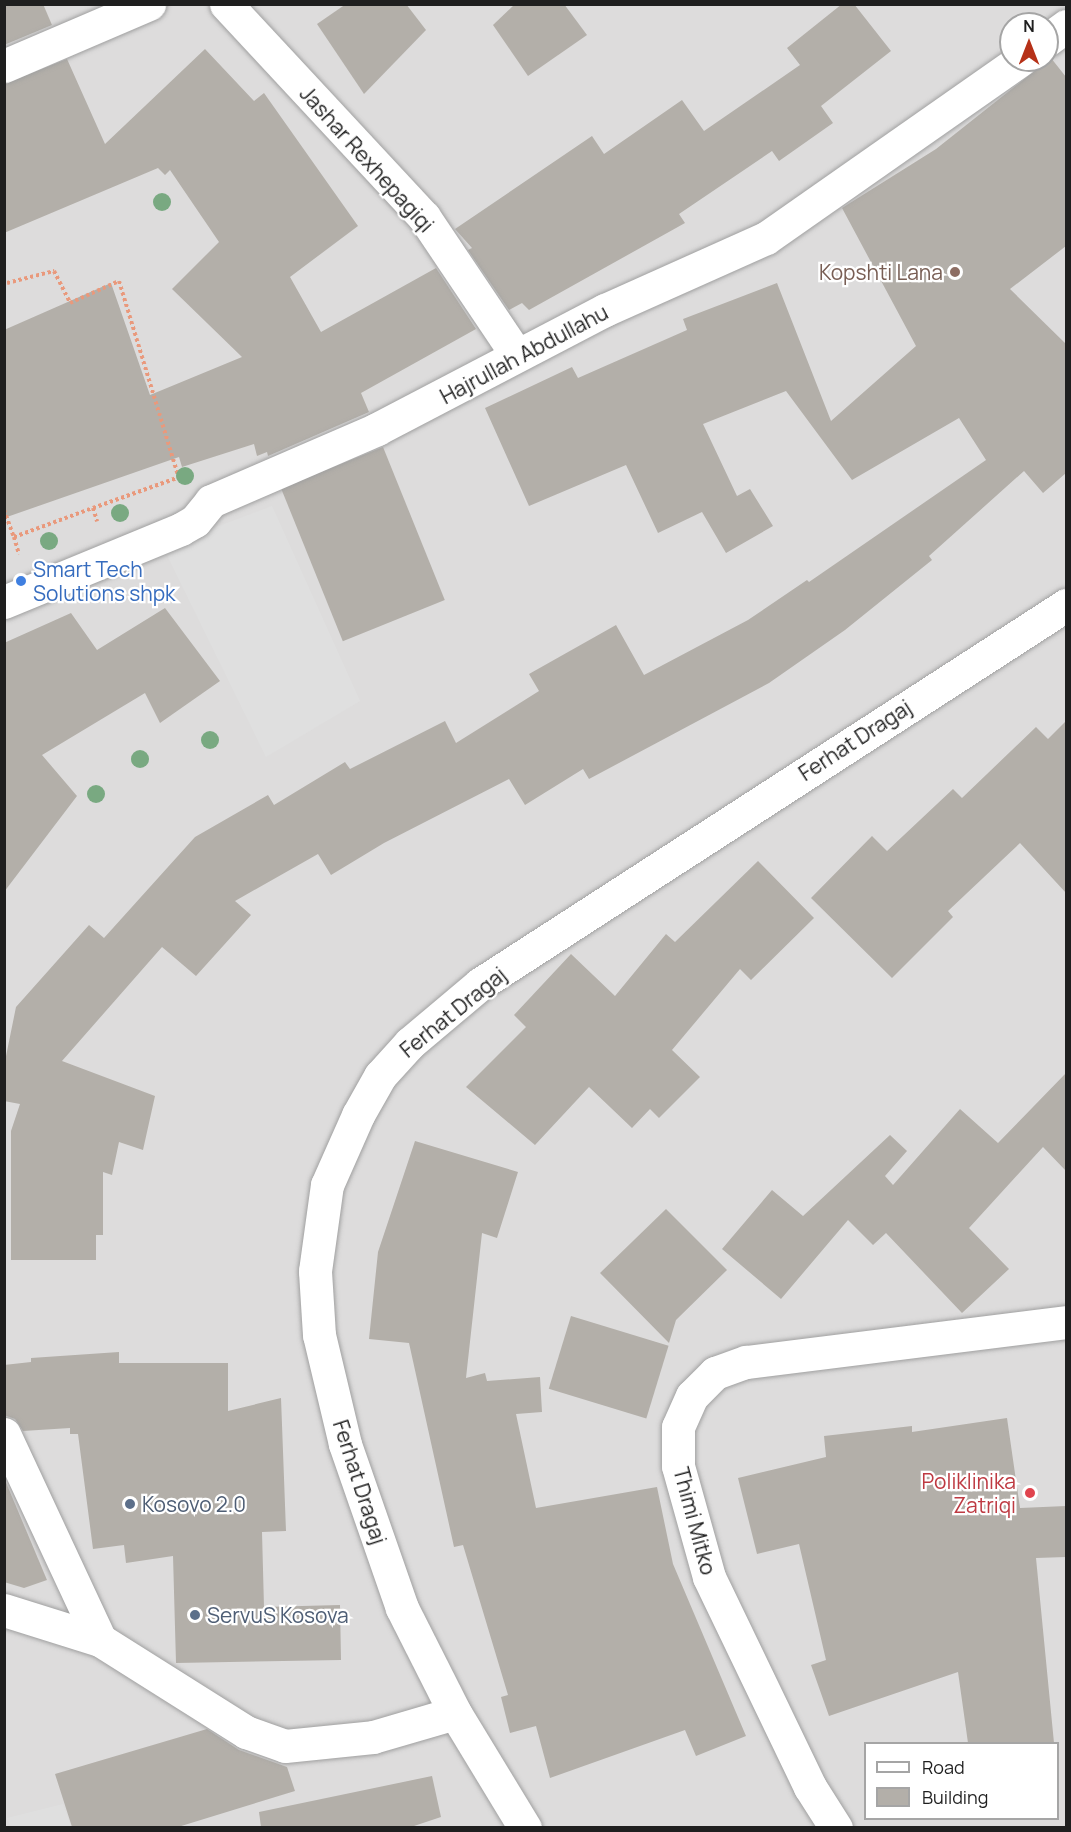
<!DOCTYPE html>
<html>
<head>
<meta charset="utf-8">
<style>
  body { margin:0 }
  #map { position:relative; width:1071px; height:1832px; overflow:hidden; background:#eeede6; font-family:Manrope,sans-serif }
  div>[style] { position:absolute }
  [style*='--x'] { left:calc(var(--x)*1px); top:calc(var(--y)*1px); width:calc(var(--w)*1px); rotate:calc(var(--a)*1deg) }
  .residential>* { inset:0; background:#dddcdc }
  .parking>* { inset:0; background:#dfdfdf }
  .building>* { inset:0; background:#b3afa9; transform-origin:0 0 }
  .path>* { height:4px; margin-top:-2px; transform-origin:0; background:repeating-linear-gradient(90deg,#e9997c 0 3px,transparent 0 6px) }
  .roads { filter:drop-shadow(0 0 2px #a0a0a0) drop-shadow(0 0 2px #a0a0a0) }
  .minor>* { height:33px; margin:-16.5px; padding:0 16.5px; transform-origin:16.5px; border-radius:16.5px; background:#fff }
  .trees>* { width:18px; height:18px; margin:-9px; border-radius:50%; background:#79a981 }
  .dots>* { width:16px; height:16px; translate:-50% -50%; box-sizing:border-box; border:3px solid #fff; border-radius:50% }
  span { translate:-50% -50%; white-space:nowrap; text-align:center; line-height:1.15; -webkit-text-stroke:4.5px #fff; paint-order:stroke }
  .street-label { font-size:21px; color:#1f1f1f }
  .education-label { font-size:21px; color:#785e54 }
  .right { translate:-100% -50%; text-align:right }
  .shop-label { font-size:21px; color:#366cbe }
  .left { translate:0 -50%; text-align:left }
  .health-label { font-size:21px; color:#be3a42 }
  .service-label { font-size:21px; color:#4e5e75 }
  .frame { position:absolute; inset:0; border:6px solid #1f1f1f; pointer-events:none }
  .legend { position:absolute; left:864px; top:1742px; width:195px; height:78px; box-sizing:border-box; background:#fff; border:2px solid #a5a5a5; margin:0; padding:8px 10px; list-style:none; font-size:18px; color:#1f1f1f }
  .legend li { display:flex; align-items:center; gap:12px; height:30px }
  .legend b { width:30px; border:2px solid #a5a5a5 }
  .north { position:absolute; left:999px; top:12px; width:60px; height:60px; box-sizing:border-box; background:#fff; border:2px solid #a5a5a5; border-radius:50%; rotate:0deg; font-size:16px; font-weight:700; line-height:24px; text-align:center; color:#1f1f1f }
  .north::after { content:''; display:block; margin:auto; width:21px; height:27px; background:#b63118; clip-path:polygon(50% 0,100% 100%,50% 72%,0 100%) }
</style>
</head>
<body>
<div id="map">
  <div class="residential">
    <i style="clip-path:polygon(evenodd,5px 5px,1066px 5px,1066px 1827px,5px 1827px,5px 5px,1011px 24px,1047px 24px,1047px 60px,1011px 60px,1011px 24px,5px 5px,866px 1744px,1058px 1744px,1058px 1818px,866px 1818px,866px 1744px)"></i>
  </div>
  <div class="parking">
    <i style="clip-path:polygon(272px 506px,360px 701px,266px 757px,163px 547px)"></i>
    <i style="clip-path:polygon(63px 1804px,71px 1827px,11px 1827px,7px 1818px)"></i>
  </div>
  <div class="building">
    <i style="clip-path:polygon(4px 4px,43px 4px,52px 25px,4px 45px)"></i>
    <i style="clip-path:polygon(346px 4px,406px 4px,426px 30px,364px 94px,317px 24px)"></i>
    <i style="clip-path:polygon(515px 4px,564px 4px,587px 35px,528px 76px,493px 25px)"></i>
    <i style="clip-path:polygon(842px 4px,854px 4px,891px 51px,821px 106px,833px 123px,779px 161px,772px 151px,679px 214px,685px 223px,529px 310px,522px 303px,509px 310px,468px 250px,472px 248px,455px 229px,592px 136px,604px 154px,682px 100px,704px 131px,800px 65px,787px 48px)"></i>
    <i style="clip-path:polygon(205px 49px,254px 101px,264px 93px,358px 226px,290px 277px,321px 332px,436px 268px,476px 329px,361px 393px,369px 412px,268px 456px,267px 452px,257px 456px,254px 444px,182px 467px,179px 457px,4px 518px,4px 330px,111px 283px,150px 395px,242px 357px,172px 289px,219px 242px,170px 170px,165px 175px,158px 168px,4px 233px,4px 84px,67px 59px,105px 144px)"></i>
    <i style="clip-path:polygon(1051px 58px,1066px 77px,1066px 246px,1010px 289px,1066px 344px,1066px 473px,1043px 493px,1024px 471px,929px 556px,932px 560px,845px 630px,769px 683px,589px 779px,583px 769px,525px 805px,509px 779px,384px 843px,331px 875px,318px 854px,235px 901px,251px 915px,196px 976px,162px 947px,62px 1061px,155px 1096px,143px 1150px,119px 1142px,112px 1175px,103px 1172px,103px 1235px,96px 1235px,96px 1260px,11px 1260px,11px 1131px,20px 1104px,4px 1101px,4px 1066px,16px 1007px,89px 925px,104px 938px,195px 837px,268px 795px,274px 805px,345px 762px,350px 769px,445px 721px,456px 743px,539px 691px,529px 674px,616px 625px,644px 675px,748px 620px,807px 580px,809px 582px,986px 460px,959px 418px,852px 480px,786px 391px,703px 424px,737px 496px,750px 489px,773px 526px,726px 553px,702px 512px,658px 533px,626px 465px,529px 506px,485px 408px,572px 367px,578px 378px,687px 330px,683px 319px,777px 283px,831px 421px,916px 346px,842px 208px,936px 149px)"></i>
    <i style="left:383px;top:447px;width:165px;height:110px;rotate:68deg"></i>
    <i style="clip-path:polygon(165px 608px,220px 681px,160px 723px,145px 693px,42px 755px,77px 796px,4px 892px,4px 643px,71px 613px,97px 650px)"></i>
    <i style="clip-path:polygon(1066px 721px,1066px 893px,1020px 843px,948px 911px,953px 917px,892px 978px,811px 898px,872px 836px,887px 851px,953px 789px,962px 798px,1036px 727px,1048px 739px)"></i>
    <i style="clip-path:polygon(758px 861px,814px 918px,751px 980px,740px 969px,672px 1050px,700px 1077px,659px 1118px,650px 1109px,632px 1128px,589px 1087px,535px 1145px,466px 1087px,526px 1027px,514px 1015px,571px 954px,615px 996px,666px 934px,675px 942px)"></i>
    <i style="clip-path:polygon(1066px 1073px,1066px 1171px,1043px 1147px,969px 1228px,1009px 1269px,962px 1313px,886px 1233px,873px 1245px,848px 1220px,781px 1299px,722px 1249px,772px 1190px,803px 1216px,890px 1135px,907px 1151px,885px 1176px,893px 1185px,960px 1109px,998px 1143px)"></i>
    <i style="clip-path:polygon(415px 1141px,518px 1172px,497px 1238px,482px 1233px,466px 1378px,485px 1373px,487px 1381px,540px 1377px,542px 1412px,516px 1414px,536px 1508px,657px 1487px,673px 1564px,746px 1736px,696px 1756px,685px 1730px,550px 1778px,536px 1726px,510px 1733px,501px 1697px,508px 1695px,463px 1545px,454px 1547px,409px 1343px,369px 1339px,378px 1252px)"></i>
    <i style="clip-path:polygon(666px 1209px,727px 1270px,676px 1320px,669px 1343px,600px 1273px)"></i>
    <i style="left:571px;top:1316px;width:102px;height:76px;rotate:17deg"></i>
    <i style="clip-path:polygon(119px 1352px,119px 1363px,228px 1363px,228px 1411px,281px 1398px,286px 1531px,262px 1532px,264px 1607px,340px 1605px,341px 1660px,176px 1663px,173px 1556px,126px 1563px,124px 1545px,93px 1549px,78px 1434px,70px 1434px,70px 1428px,23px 1431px,15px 1419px,4px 1415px,4px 1365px,31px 1362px,31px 1358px)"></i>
    <i style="clip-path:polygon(1007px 1418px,1020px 1508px,1066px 1506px,1066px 1557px,1036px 1558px,1054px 1743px,968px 1743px,958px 1672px,829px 1716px,811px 1665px,826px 1660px,799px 1544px,757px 1554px,738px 1478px,826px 1457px,824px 1436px,912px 1426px,912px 1432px)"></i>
    <i style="clip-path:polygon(5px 1480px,47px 1580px,24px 1588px,4px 1582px)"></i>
    <i style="clip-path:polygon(207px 1729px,239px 1750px,287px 1767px,295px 1791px,178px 1827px,72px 1827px,55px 1774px)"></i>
    <i style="clip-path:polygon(432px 1776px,441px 1817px,411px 1827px,261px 1827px,259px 1812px)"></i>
  </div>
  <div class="path">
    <i style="--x:7;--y:283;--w:49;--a:-14.3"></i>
    <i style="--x:54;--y:271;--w:36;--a:63"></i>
    <i style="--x:70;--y:303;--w:54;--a:-24.2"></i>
    <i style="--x:119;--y:281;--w:207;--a:73.1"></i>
    <i style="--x:93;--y:508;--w:89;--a:-19.7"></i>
    <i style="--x:4;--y:510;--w:29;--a:70"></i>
    <i style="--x:14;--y:537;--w:84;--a:-20.2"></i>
    <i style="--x:93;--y:508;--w:14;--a:73"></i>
    <i style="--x:14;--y:537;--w:18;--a:74"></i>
  </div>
  <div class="roads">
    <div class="minor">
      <i style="--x:226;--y:4;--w:291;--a:47.1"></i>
      <i style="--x:424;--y:217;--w:165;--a:56.1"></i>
      <i style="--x:1047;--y:40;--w:24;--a:-36"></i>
      <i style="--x:4;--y:66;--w:158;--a:-23.2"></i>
      <i style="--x:4;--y:602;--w:191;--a:-22.4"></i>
      <i style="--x:181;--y:529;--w:16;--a:-30"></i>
      <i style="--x:195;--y:521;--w:26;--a:-51"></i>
      <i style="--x:211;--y:501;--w:181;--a:-23.4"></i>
      <i style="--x:377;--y:429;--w:257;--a:-27.6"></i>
      <i style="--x:605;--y:310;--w:176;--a:-24.1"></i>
      <i style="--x:766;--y:238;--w:310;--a:-35"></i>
      <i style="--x:4;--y:1434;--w:227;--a:65"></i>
      <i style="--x:4;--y:1610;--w:101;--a:17.4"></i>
      <i style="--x:100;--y:1640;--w:173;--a:32.2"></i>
      <i style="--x:246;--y:1732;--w:41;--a:19.7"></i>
      <i style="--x:285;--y:1746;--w:88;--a:-5.8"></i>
      <i style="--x:373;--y:1737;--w:85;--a:-16.3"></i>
      <i style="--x:525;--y:1828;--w:135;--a:-121.3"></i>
      <i style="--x:455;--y:1713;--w:118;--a:-116.8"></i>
      <i style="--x:402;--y:1608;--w:174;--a:-109.2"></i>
      <i style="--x:345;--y:1444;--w:112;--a:-103.4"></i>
      <i style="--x:319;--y:1335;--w:64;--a:-93.6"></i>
      <i style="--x:315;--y:1271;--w:87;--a:-82.1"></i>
      <i style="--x:327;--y:1185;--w:77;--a:-66.1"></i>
      <i style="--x:358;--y:1115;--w:45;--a:-60.6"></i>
      <i style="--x:380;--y:1076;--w:45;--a:-47.7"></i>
      <i style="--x:410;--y:1043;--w:92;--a:-40.1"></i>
      <i style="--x:480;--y:984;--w:698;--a:-32.89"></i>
      <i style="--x:836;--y:1828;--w:49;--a:-122.4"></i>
      <i style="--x:810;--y:1787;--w:233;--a:-115.7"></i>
      <i style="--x:709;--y:1577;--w:115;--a:-105.6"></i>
      <i style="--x:678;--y:1466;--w:39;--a:-90"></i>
      <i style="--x:678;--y:1427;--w:34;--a:-66"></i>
      <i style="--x:692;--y:1396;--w:33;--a:-45"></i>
      <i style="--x:715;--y:1373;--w:33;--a:-20"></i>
      <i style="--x:746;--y:1362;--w:322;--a:-7.1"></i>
    </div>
  </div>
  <div class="trees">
    <i style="left:162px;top:202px"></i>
    <i style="left:185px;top:476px"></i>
    <i style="left:120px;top:513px"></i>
    <i style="left:49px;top:541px"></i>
    <i style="left:210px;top:740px"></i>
    <i style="left:140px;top:759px"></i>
    <i style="left:96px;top:794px"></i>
  </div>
  <div class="dots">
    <i style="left:955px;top:272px;background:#8d6e63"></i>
    <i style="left:21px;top:581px;background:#3f7fe0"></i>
    <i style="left:1030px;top:1493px;background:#e0444e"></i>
    <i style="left:130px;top:1504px;background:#5c6f8a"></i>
    <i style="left:195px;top:1615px;background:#5c6f8a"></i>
  </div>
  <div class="street-label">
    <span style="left:367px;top:159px;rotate:48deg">Jashar Rexhepagiqi</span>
    <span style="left:524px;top:354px;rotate:-28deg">Hajrullah Abdullahu</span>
    <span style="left:855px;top:740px;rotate:-33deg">Ferhat Dragaj</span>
    <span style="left:453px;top:1012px;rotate:-39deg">Ferhat Dragaj</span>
    <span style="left:360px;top:1482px;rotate:72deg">Ferhat Dragaj</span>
    <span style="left:695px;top:1521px;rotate:75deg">Thimi Mitko</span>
  </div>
  <div class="education-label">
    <span class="right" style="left:943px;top:272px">Kopshti Lana</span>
  </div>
  <div class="shop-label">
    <span class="left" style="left:33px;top:581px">Smart Tech<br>Solutions shpk</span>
  </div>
  <div class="health-label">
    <span class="right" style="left:1016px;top:1493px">Poliklinika<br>Zatriqi</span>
  </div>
  <div class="service-label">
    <span class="left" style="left:142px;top:1504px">Kosovo 2.0</span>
    <span class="left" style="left:207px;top:1615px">ServuS Kosova</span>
  </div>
  <div class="frame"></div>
  <ul class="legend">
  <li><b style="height:8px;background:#fff"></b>Road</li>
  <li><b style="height:16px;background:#b3afa9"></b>Building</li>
  </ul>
  <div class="north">N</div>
</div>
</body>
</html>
